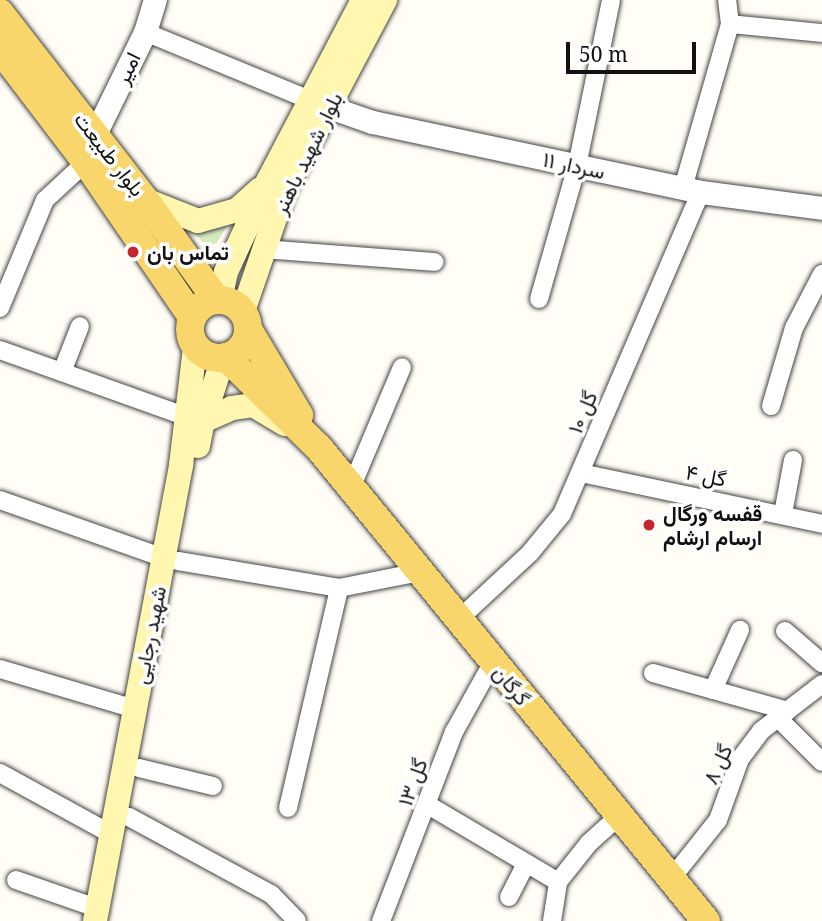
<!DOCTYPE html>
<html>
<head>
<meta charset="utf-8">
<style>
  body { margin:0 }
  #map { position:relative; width:822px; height:921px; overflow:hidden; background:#fffdf5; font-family:"Noto Serif",Vazirmatn,serif }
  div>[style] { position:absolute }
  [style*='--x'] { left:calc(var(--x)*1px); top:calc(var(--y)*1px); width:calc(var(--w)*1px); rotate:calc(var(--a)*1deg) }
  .green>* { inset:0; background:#d5ebbd }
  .roads { filter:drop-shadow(0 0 2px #444) drop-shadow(0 0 2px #444) }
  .minor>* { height:18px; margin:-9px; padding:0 9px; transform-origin:9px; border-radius:9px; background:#fff }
  .tertiary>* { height:23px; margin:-11.5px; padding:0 11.5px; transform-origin:11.5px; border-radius:11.5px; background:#fff }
  .secondary>* { height:24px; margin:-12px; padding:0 12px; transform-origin:12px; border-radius:12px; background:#fff6b0 }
  .primary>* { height:28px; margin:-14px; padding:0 14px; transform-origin:14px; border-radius:14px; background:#f9d66b }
  .primary>.ring { margin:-14px; padding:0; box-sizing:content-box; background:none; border:28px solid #f9d66b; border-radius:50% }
  .dots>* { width:19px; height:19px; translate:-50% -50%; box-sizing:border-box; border:4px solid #fff; border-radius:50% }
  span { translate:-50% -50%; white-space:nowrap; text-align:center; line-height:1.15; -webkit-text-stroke:7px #fff; paint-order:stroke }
  .street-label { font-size:21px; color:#111 }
  .poi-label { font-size:21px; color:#111; font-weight:700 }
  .left { translate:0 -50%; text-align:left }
  .scale { position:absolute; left:566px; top:42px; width:130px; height:32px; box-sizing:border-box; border:4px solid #111; border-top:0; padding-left:9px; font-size:21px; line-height:24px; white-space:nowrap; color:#111; -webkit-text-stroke:5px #fff; paint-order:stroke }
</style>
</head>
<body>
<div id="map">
  <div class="green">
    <i style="clip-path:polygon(229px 222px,217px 243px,206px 246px,191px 229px)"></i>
  </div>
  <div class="roads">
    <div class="minor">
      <i style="--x:730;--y:24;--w:92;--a:5.6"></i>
      <i style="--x:145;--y:32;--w:178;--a:22.4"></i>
      <i style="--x:683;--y:188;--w:171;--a:-74"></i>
      <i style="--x:730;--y:24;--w:24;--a:-97"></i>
      <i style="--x:262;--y:249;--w:173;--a:4.3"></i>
      <i style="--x:539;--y:299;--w:138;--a:-74.1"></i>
      <i style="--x:577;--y:166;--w:169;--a:-78.4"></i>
      <i style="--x:0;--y:308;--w:117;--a:-67.4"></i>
      <i style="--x:45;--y:200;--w:56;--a:-42.8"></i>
      <i style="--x:0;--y:350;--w:199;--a:19.7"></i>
      <i style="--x:62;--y:372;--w:49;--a:-68.6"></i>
      <i style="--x:771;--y:406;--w:81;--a:-73.6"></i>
      <i style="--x:794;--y:328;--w:61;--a:-62.6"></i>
      <i style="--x:581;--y:473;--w:246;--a:11.9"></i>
      <i style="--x:351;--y:488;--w:131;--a:-67.1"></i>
      <i style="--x:0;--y:500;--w:174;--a:19.5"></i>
      <i style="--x:783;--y:514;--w:55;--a:-79.5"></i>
      <i style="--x:178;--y:561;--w:163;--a:9.5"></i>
      <i style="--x:339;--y:588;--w:83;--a:-11.2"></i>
      <i style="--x:459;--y:619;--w:97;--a:-42.9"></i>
      <i style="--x:530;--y:553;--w:50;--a:-50.6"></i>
      <i style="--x:562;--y:514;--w:351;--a:-66.7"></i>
      <i style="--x:785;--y:631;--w:49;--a:40.9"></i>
      <i style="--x:0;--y:669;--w:141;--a:16.5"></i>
      <i style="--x:653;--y:673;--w:140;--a:15.7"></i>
      <i style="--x:713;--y:690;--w:66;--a:-65.8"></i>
      <i style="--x:778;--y:718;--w:62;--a:45"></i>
      <i style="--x:139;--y:768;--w:76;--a:13.7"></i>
      <i style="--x:0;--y:773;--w:127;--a:28.8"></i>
      <i style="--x:428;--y:805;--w:151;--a:30.6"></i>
      <i style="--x:288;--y:808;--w:226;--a:-76.9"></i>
      <i style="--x:129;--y:817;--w:162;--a:28.5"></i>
      <i style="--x:271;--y:894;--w:37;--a:46"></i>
      <i style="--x:671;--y:879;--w:75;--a:-51.5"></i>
      <i style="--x:718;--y:820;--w:65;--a:-70.2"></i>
      <i style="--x:740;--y:759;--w:35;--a:-53"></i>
      <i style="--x:761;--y:731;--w:77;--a:-37.6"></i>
      <i style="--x:16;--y:880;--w:86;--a:19.1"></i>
      <i style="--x:558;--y:882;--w:50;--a:-51.5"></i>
      <i style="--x:589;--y:843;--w:40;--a:-42"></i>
      <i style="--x:509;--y:897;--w:38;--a:-63"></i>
      <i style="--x:381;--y:921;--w:203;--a:-68.9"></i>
      <i style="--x:454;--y:732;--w:80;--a:-60.9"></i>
      <i style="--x:552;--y:921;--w:39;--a:-81"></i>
    </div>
    <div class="tertiary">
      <i style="--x:329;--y:107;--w:46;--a:19.2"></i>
      <i style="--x:372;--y:122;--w:336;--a:12"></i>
      <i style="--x:701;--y:192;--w:122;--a:7.5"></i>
      <i style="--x:95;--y:134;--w:114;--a:-63.9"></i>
      <i style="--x:145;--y:32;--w:34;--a:-73"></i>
    </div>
    <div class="secondary">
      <i style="--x:145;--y:200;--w:57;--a:21.6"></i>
      <i style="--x:198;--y:221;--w:41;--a:-15.8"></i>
      <i style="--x:237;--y:210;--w:31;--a:-42"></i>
      <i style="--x:220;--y:300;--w:29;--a:-78"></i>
      <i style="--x:226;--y:272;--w:100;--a:-65.2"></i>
      <i style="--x:268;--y:181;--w:204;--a:-62.3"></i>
      <i style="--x:243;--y:311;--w:129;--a:-71"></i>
      <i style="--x:285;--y:189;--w:214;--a:-62.1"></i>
      <i style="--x:203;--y:421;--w:32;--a:-24"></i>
      <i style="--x:232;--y:408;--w:21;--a:-8"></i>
      <i style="--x:253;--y:405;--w:37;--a:31"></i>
      <i style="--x:198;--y:446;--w:25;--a:-79"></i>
      <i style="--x:203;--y:421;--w:66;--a:-72.4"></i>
      <i style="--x:95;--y:921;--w:464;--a:-79.3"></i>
      <i style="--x:181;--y:465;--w:119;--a:-83.2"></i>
    </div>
    <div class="primary">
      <i style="--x:0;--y:13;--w:237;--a:52.2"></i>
      <i style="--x:145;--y:200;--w:122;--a:54.4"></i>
      <i style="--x:0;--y:49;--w:142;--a:52.7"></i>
      <i style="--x:86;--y:162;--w:188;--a:55.6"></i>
      <i class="ring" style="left:190px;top:300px;width:30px;height:30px"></i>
      <i style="--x:249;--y:331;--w:98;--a:59.2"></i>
      <i style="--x:226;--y:357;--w:130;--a:44.4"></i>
      <i style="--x:319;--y:448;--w:611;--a:50.71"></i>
    </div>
  </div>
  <div class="dots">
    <i style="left:133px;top:252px;background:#c4262e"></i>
    <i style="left:649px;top:525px;background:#c4262e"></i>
  </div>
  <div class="street-label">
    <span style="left:127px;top:68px;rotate:-64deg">امیر</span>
    <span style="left:307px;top:153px;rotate:-64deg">بلوار شهید باهنر</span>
    <span style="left:110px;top:154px;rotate:52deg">بلوار طبیعت</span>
    <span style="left:574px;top:165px;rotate:12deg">سردار ۱۱</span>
    <span style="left:582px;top:412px;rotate:-67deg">گل ۱۰</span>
    <span style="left:706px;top:475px;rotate:11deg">گل ۴</span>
    <span style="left:149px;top:635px;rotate:-79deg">شهید رجایی</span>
    <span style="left:512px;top:685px;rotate:51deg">گرگان</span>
    <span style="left:717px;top:764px;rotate:-65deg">گل ۸</span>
    <span style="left:412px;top:782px;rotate:-70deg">گل ۱۳</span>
  </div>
  <div class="poi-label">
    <span class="left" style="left:147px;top:252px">تماس بان</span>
    <span class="left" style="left:663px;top:525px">قفسه ورگال<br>ارسام ارشام</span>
  </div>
  <div class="scale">50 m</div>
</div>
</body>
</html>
